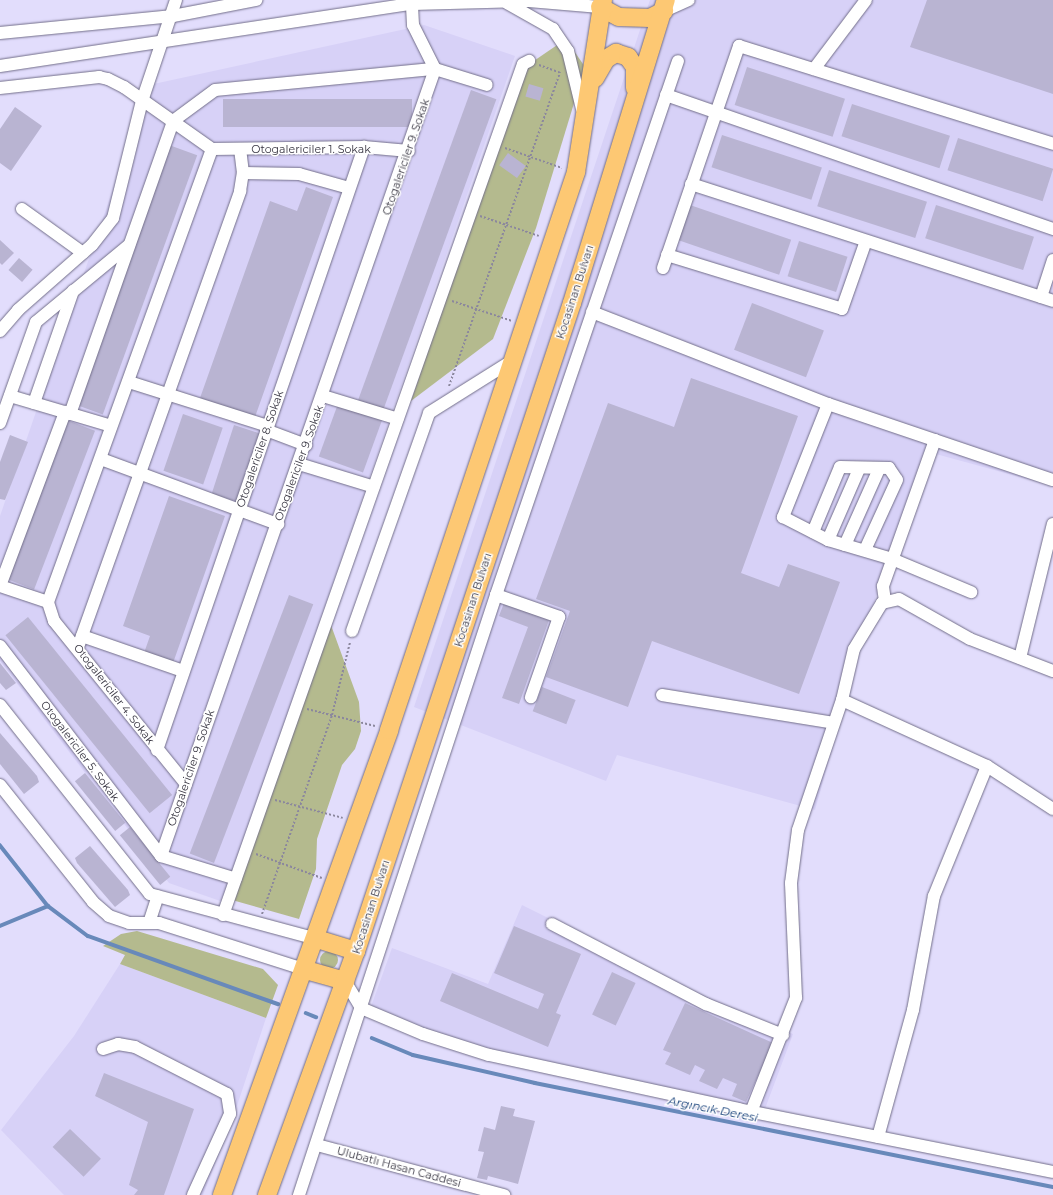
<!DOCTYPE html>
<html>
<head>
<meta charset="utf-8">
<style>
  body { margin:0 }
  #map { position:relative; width:1053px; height:1195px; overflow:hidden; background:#e2ddfc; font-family:Montserrat,sans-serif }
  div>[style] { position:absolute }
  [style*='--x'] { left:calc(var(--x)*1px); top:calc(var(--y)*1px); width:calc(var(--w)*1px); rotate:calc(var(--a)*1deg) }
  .built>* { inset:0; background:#d7d1f7 }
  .green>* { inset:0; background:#b4ba8e }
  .round { border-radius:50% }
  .stream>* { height:3.5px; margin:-1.75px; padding:0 1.75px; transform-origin:1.75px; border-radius:1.75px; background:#6889ba }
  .building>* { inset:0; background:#b9b4d2; transform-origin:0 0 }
  .path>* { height:2px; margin-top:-1px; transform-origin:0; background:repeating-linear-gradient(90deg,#8b879d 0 2px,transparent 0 4px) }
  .roads { filter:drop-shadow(0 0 1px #726e89) drop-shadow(0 0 1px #726e89) }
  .minor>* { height:12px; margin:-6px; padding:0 6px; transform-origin:6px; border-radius:6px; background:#fff }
  .highway>* { height:18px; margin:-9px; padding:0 9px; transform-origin:9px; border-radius:9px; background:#fdc873 }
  span { translate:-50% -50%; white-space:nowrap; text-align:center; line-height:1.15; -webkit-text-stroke:3px #fff; paint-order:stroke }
  .street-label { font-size:11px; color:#373541 }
  .water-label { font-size:12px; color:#0c3874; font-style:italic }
</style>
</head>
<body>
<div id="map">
  <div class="built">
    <i style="clip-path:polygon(650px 0,1053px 0,1053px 486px,925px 451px,869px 617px,815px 810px,617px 755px,606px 781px,414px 707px)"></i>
    <i style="clip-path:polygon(424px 25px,515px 56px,223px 902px,169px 883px,0 661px,0 516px,149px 85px)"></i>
    <i style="clip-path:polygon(522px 905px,707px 997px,793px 1034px,763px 1114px,566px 1073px,369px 1012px,392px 948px,488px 984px)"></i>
    <i style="clip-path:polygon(120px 964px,266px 1018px,231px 1124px,203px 1195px,64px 1195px,1px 1130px,74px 1036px)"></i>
  </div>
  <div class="green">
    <i style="clip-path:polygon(566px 39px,585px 67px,536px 228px,493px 339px,411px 401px,522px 69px)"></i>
    <i style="clip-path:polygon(328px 617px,359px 702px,361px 731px,355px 749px,342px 765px,317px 839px,316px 869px,299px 919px,232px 900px)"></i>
    <i style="clip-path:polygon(137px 931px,263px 969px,278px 985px,266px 1018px,120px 964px,125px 955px,103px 946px,121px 934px)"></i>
    <i class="round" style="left:320px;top:951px;width:18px;height:18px"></i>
  </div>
  <div class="stream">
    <i style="--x:0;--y:845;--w:78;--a:51.8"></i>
    <i style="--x:48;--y:906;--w:50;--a:36.9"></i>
    <i style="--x:88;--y:936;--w:202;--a:19.7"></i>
    <i style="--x:0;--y:926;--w:52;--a:-22.6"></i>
    <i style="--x:306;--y:1013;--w:11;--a:22"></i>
    <i style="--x:372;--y:1038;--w:44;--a:22.5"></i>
    <i style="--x:413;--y:1055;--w:125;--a:12.9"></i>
    <i style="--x:535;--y:1083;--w:528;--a:11.35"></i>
  </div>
  <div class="building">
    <i style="clip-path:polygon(927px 0,1053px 0,1053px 94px,910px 47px)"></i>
    <i style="left:747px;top:67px;width:103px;height:40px;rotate:18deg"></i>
    <i style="left:529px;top:84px;width:15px;height:13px;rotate:16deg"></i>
    <i style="left:471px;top:90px;width:27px;height:330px;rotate:20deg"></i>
    <i style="left:412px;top:99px;width:28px;height:189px;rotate:90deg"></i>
    <i style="left:852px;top:104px;width:103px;height:34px;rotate:18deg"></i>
    <i style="clip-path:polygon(15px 107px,42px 126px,11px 171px,0 163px,0 129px)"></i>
    <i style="left:722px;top:135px;width:105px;height:34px;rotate:18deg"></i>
    <i style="left:958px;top:138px;width:100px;height:34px;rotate:18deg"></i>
    <i style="left:169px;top:145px;width:30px;height:276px;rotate:20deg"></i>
    <i style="left:508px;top:153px;width:22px;height:15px;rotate:36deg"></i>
    <i style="left:829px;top:170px;width:103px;height:38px;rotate:18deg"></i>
    <i style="clip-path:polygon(306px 187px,333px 197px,255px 417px,200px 398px,270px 201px,297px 211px)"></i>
    <i style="left:690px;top:205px;width:107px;height:37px;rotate:19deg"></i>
    <i style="left:936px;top:205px;width:103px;height:35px;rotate:18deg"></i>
    <i style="clip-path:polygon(0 240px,14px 253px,2px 265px,0 263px)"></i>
    <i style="left:799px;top:241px;width:51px;height:37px;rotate:18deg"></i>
    <i style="left:19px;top:258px;width:18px;height:16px;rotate:41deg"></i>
    <i style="left:752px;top:303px;width:77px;height:50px;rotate:21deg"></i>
    <i style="clip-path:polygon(691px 378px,798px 416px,741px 573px,779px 587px,788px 564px,840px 582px,799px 694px,652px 641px,628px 707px,546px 677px,570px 611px,536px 599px,608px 403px,674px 427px)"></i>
    <i style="left:339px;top:401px;width:47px;height:59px;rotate:20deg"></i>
    <i style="left:183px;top:414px;width:42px;height:60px;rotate:19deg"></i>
    <i style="left:67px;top:420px;width:30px;height:170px;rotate:21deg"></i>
    <i style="left:234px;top:425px;width:28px;height:72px;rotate:18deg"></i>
    <i style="clip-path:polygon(10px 435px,28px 442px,5px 500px,0 499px,0 462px)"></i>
    <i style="clip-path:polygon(169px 496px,225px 516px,173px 663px,144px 653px,150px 636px,123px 626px)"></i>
    <i style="left:289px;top:595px;width:26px;height:277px;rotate:21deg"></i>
    <i style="clip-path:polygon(504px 603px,549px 620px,519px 704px,502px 698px,528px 627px,499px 616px)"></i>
    <i style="left:28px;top:617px;width:229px;height:29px;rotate:51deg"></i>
    <i style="clip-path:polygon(0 663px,16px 683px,6px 690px,0 683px)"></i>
    <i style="left:542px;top:687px;width:36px;height:26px;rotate:21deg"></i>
    <i style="clip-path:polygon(0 733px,37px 776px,39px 782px,24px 794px,0 764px)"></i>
    <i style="left:85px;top:773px;width:64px;height:13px;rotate:51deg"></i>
    <i style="left:130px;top:827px;width:64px;height:13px;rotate:51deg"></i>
    <i style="clip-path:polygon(90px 846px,128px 890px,130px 895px,115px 907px,77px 863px,75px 858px)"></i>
    <i style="clip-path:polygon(514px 926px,581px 954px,556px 1013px,561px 1015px,548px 1047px,440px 1001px,452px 973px,538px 1009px,544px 994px,494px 973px)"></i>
    <i style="left:612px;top:972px;width:26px;height:47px;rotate:25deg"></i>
    <i style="clip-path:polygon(685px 1003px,773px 1043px,746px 1102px,732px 1096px,737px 1084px,723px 1078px,717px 1089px,699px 1081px,705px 1070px,695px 1065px,690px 1075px,665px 1064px,671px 1053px,663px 1050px)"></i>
    <i style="clip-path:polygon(104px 1073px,194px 1109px,164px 1195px,134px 1195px,138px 1190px,129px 1185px,148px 1122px,95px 1096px)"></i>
    <i style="clip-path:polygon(501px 1106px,515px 1109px,513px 1116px,535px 1121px,518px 1184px,488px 1176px,487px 1180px,477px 1178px,484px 1152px,478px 1151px,484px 1127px,495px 1130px)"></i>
    <i style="left:70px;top:1129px;width:43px;height:25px;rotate:44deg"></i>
  </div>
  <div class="path">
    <i style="--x:539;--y:65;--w:23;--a:20"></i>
    <i style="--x:505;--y:148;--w:60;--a:19.3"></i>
    <i style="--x:480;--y:216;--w:62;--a:18.7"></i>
    <i style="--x:452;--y:301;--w:63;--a:18.4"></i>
    <i style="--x:449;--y:386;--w:333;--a:-70.5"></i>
    <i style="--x:307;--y:709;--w:70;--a:14"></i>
    <i style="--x:275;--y:800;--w:70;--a:14.8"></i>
    <i style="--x:256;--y:854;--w:70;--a:20"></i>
    <i style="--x:262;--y:914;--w:211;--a:-70.6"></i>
    <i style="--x:332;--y:715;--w:75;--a:-76.1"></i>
  </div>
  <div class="roads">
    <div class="minor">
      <i style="--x:507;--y:3;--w:53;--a:29.5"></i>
      <i style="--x:553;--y:29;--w:27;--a:56"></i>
      <i style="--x:568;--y:51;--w:60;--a:76.4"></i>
      <i style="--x:664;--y:11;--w:27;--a:-24"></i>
      <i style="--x:0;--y:33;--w:174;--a:-5.6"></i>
      <i style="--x:173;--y:16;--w:85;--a:-10.9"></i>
      <i style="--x:0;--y:66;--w:417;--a:-8.6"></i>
      <i style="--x:412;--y:4;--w:117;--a:-1.5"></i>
      <i style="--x:529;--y:1;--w:71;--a:4.8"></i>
      <i style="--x:814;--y:69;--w:86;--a:-53"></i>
      <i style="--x:0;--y:88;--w:100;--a:-6.3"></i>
      <i style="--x:99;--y:77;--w:9;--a:13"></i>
      <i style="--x:108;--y:79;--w:18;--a:27"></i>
      <i style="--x:124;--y:87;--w:108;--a:35.2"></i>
      <i style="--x:666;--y:95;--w:410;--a:19.1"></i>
      <i style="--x:212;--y:149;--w:152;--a:-0.8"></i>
      <i style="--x:364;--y:147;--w:45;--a:5.1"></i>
      <i style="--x:243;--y:173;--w:56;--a:1"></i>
      <i style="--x:299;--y:174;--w:52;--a:15.6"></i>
      <i style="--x:691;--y:184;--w:380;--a:17.9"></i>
      <i style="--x:22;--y:209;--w:75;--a:35.8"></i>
      <i style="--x:667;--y:255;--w:183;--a:17.1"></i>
      <i style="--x:842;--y:309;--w:72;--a:-70.6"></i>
      <i style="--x:663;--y:268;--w:235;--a:-71.1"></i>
      <i style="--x:739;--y:46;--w:329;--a:17.3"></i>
      <i style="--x:1041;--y:297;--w:39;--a:-72"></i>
      <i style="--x:592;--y:312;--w:253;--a:21.3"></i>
      <i style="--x:828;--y:404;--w:237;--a:18.7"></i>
      <i style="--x:0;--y:331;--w:28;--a:-49"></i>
      <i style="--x:18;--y:310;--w:98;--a:-41.3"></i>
      <i style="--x:92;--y:245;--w:34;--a:-52"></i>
      <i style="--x:113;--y:218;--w:121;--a:-76.1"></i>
      <i style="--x:142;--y:101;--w:107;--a:-71.4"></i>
      <i style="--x:129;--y:382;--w:146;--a:17.6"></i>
      <i style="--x:10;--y:396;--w:105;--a:16.5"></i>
      <i style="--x:323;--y:396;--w:78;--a:17"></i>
      <i style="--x:34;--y:403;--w:119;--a:-70.8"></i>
      <i style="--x:828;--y:404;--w:122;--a:111.7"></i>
      <i style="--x:783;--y:517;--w:51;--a:27.1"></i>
      <i style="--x:828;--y:540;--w:67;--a:16.5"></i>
      <i style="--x:892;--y:559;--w:86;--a:22.7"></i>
      <i style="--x:70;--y:414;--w:311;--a:-70.6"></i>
      <i style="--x:173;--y:121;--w:52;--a:-36.4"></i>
      <i style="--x:215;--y:90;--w:221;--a:-5.5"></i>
      <i style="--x:435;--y:69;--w:54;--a:17.1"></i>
      <i style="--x:0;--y:423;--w:107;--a:-70.4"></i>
      <i style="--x:36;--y:322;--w:121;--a:-39.6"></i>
      <i style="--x:266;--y:430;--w:43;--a:20.6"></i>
      <i style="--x:101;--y:459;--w:189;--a:20.2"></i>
      <i style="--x:299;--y:464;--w:78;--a:17"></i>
      <i style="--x:813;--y:532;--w:70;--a:-67.4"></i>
      <i style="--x:840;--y:467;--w:49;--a:1.2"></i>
      <i style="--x:889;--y:468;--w:14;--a:56"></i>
      <i style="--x:897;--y:480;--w:77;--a:114.6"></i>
      <i style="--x:828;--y:540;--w:77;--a:-66.4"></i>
      <i style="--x:845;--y:545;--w:83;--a:-65.9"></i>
      <i style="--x:496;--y:595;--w:67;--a:19.2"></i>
      <i style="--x:559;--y:617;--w:85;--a:109.3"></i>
      <i style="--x:885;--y:601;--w:15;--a:-98"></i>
      <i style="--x:883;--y:586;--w:155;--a:-70.4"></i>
      <i style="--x:48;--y:602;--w:51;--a:-161.6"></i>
      <i style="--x:0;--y:586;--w:186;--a:-69.5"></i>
      <i style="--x:352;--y:631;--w:231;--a:-70.5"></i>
      <i style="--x:429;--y:413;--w:99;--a:-32.2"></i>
      <i style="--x:82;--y:636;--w:107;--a:19.1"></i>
      <i style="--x:0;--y:646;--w:265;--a:52.5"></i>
      <i style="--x:78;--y:647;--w:484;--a:-70.4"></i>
      <i style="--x:240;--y:191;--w:18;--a:-81"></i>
      <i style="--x:243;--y:173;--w:24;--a:-97"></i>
      <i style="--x:1020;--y:658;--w:138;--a:-76.2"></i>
      <i style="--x:662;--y:695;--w:174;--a:9.2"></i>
      <i style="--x:842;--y:700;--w:159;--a:24.5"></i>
      <i style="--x:987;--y:766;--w:79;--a:33.1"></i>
      <i style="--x:0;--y:705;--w:241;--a:51.6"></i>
      <i style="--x:150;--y:894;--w:173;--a:15.1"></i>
      <i style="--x:157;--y:750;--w:638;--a:-71.05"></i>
      <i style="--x:186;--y:784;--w:210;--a:-129"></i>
      <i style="--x:54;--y:621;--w:20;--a:-108"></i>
      <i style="--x:48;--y:602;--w:482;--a:-70.1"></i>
      <i style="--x:0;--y:785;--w:149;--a:51.5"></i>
      <i style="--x:93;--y:902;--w:21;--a:41"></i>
      <i style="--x:109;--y:916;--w:21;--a:19"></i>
      <i style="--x:129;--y:923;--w:30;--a:0"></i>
      <i style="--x:159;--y:923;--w:154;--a:17.7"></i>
      <i style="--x:161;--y:856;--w:833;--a:-70.8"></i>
      <i style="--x:435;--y:69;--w:49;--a:-116.6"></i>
      <i style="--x:413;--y:25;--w:21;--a:-93"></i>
      <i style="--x:161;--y:856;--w:78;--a:17"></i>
      <i style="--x:223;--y:915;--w:902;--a:-70.58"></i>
      <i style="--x:523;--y:64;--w:7;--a:-27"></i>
      <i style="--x:149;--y:923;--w:28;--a:-72"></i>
      <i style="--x:552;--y:924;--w:174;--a:27.5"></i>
      <i style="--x:706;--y:1004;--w:83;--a:21.9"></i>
      <i style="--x:345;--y:981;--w:31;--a:59"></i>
      <i style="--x:361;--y:1008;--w:67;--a:22.8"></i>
      <i style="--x:423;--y:1034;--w:69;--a:17.7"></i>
      <i style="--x:489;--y:1055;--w:255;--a:12.2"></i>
      <i style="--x:738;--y:1109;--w:321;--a:11.3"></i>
      <i style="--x:103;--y:1049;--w:16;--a:-18"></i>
      <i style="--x:118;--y:1044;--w:17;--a:10"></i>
      <i style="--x:135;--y:1047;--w:103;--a:27.1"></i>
      <i style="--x:227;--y:1094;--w:20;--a:81"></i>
      <i style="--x:230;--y:1114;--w:89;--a:114.6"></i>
      <i style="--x:751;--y:1112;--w:123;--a:-68.5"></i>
      <i style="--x:796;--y:998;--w:115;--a:-92.5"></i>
      <i style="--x:791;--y:883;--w:53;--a:-82.5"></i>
      <i style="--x:798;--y:830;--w:137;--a:-71.3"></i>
      <i style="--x:842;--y:700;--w:52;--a:-76.8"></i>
      <i style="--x:854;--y:649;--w:54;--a:-58.7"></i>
      <i style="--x:882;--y:603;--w:17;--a:-13"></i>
      <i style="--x:899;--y:599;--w:81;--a:29.4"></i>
      <i style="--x:970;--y:639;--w:89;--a:21.1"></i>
      <i style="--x:878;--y:1137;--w:132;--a:-74.6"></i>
      <i style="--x:913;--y:1010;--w:116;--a:-79.6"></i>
      <i style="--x:934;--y:896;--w:140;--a:-67.8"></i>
      <i style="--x:317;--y:1145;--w:194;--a:15"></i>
      <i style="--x:299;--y:1195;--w:632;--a:-71.82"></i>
      <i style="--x:496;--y:595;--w:564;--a:-71.18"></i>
    </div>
    <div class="highway">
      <i style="--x:600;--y:7;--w:21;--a:28"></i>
      <i style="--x:619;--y:17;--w:31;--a:2"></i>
      <i style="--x:650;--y:18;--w:16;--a:-27"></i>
      <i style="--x:595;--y:78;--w:22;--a:-60"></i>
      <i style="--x:606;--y:59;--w:12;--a:-31"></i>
      <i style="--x:616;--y:53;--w:13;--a:18"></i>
      <i style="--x:628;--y:57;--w:12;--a:55"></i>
      <i style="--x:635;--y:67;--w:21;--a:90"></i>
      <i style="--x:317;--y:939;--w:41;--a:17.1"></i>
      <i style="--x:306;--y:970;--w:41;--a:15.8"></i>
      <i style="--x:222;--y:1195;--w:494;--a:-70.2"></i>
      <i style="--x:389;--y:730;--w:589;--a:-71.47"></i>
      <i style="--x:576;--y:172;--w:174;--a:-81.1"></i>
      <i style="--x:267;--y:1195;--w:260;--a:-70"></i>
      <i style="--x:356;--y:951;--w:683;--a:-71.57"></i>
      <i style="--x:572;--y:303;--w:317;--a:-72.8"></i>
    </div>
  </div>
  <div class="street-label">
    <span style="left:311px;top:149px">Otogalericiler 1. Sokak</span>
    <span style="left:406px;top:157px;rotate:-71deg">Otogalericiler 9. Sokak</span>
    <span style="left:575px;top:292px;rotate:-72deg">Kocasinan Bulvarı</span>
    <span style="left:260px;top:449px;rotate:-71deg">Otogalericiler 8. Sokak</span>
    <span style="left:299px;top:463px;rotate:-70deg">Otogalericiler 9. Sokak</span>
    <span style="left:473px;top:600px;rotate:-72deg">Kocasinan Bulvarı</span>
    <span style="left:114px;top:694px;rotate:52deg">Otogalericiler 4. Sokak</span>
    <span style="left:80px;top:751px;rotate:53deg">Otogalericiler 5. Sokak</span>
    <span style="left:191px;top:768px;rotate:-71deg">Otogalericiler 9. Sokak</span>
    <span style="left:371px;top:907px;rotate:-72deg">Kocasinan Bulvarı</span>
    <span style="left:399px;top:1167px;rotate:15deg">Ulubatlı Hasan Caddesi</span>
  </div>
  <div class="water-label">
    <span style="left:713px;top:1109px;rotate:11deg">Argıncık Deresi</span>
  </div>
</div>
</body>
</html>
